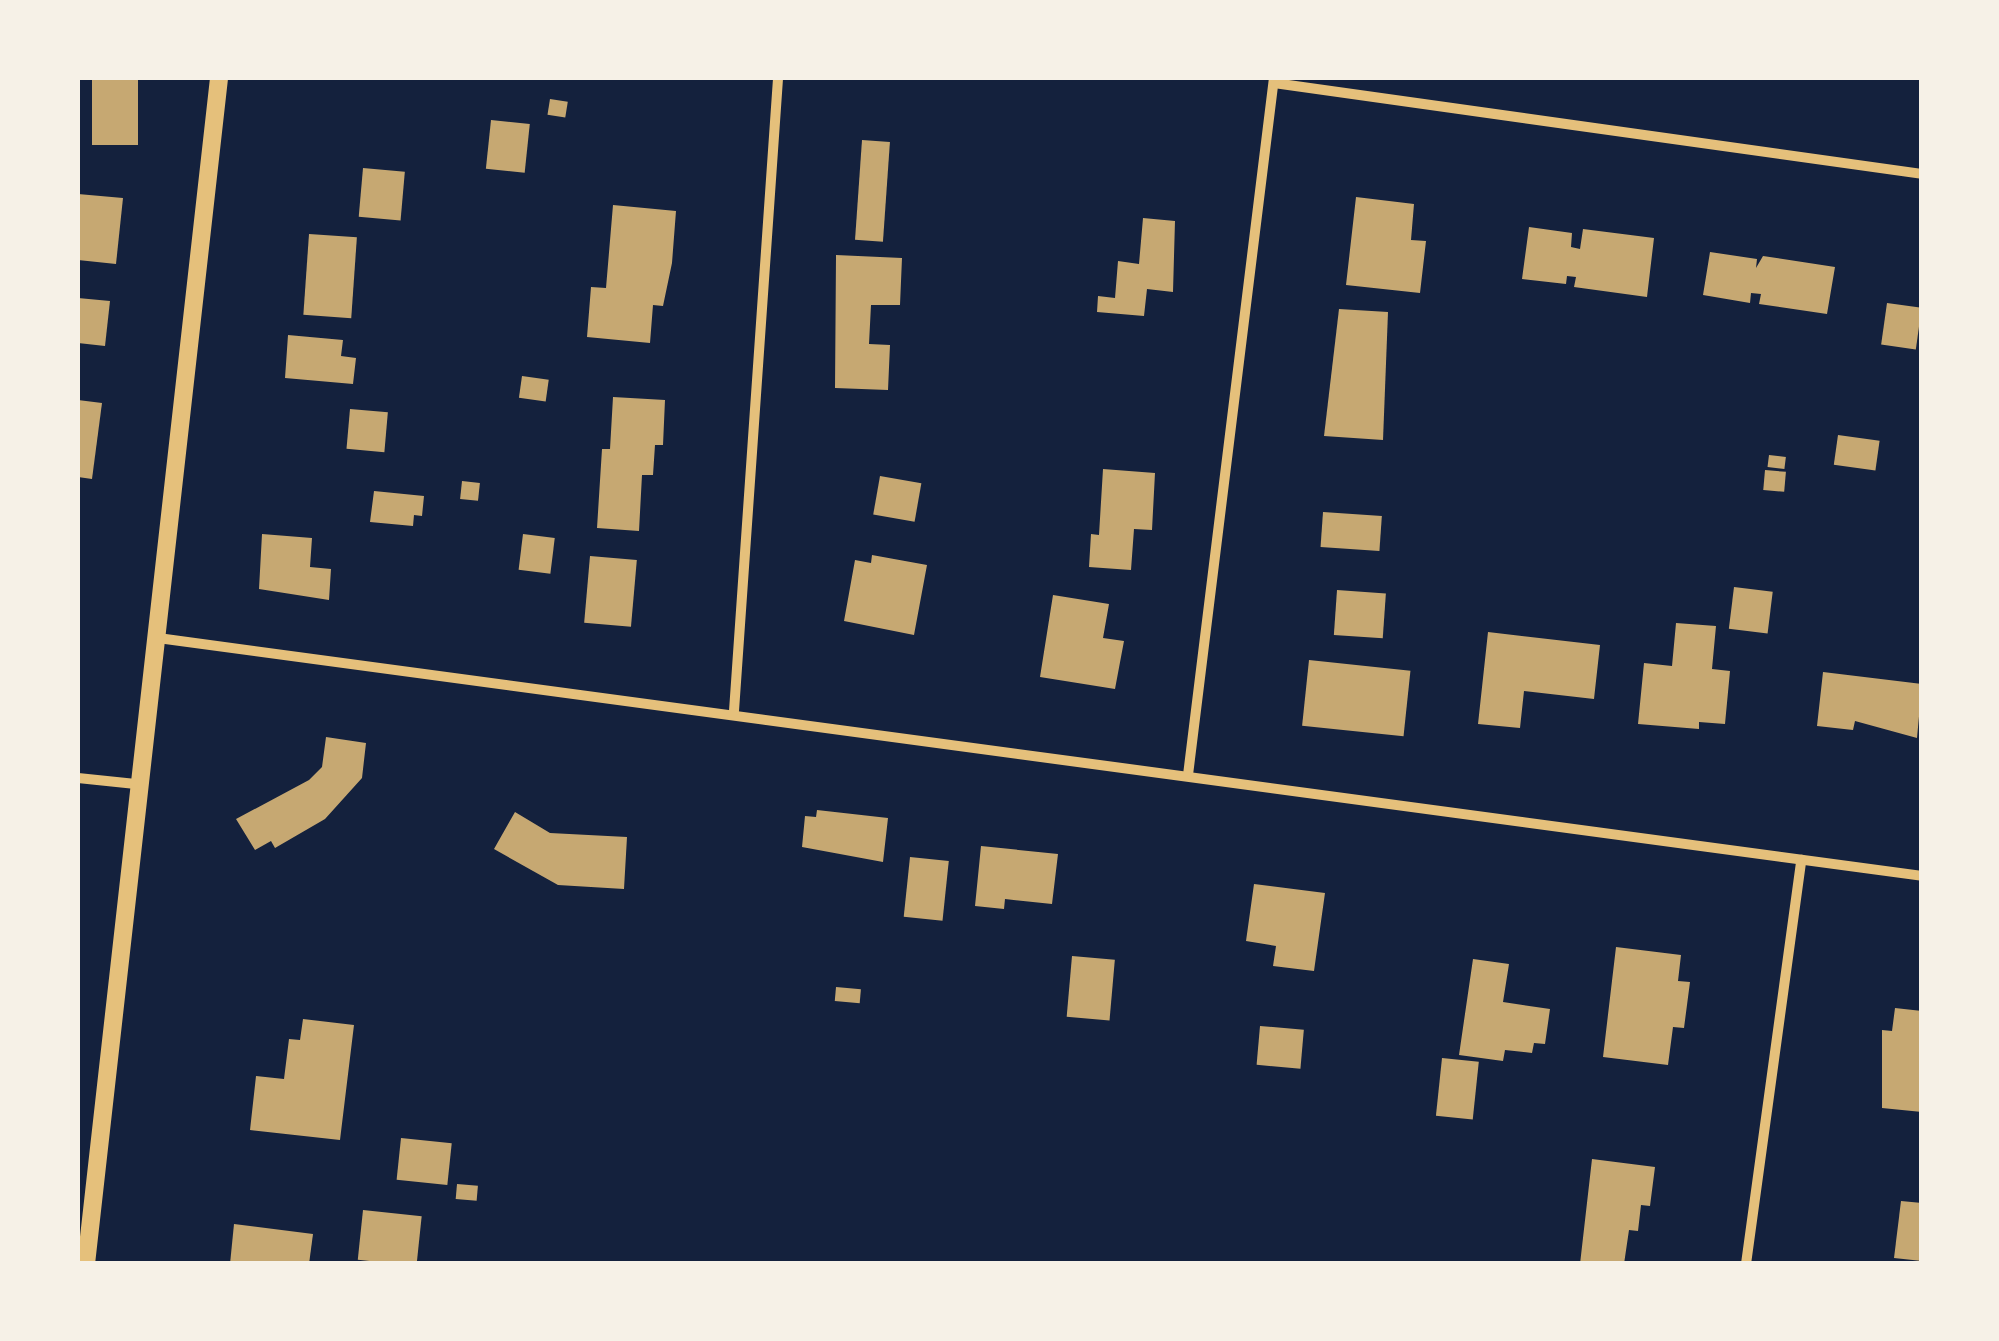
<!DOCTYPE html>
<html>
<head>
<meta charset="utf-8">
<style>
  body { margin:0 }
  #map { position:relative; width:1999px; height:1341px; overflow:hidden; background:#14213d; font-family:"Public Sans",sans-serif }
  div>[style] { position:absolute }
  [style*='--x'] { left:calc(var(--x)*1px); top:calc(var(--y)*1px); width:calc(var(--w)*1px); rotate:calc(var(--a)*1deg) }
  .building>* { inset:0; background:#c6a872; transform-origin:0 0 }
  .minor>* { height:10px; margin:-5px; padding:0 5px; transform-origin:5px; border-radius:5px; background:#e5c07b }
  .tertiary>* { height:18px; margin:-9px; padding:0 9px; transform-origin:9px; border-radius:9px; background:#e5c07b }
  span { translate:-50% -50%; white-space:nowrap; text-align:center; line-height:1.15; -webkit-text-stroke:10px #f6f1e7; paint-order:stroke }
  .frame { position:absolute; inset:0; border:80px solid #f6f1e7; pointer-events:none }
</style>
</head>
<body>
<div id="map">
  <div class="building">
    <i style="left:92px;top:78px;width:46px;height:67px"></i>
    <i style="left:550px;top:99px;width:18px;height:16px;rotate:9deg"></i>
    <i style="left:491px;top:120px;width:39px;height:49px;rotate:6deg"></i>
    <i style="left:862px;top:140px;width:28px;height:100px;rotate:4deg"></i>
    <i style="left:363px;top:168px;width:42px;height:49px;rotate:5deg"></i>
    <i style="clip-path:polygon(78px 194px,123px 198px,116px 264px,78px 260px)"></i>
    <i style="clip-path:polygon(1356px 197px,1414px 204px,1411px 240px,1426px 241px,1420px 293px,1346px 285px)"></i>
    <i style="clip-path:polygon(613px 205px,676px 211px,672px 263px,663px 306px,653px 305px,650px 343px,587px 337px,591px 287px,606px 288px)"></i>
    <i style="clip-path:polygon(1143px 218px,1175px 221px,1173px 292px,1147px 289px,1144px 316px,1097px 312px,1098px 296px,1115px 298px,1118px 261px,1139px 264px)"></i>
    <i style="clip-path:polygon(1529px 227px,1572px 233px,1571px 247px,1580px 249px,1583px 229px,1654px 238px,1647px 297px,1574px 287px,1576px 277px,1567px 276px,1566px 284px,1522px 279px)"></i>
    <i style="left:309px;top:234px;width:48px;height:81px;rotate:4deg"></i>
    <i style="clip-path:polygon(1710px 252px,1757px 259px,1756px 268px,1763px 256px,1835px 267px,1827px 314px,1759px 304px,1761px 294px,1751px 293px,1750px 303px,1703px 295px)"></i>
    <i style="clip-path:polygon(836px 255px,902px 258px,900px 305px,871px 305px,869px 344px,890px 345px,888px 390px,835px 388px)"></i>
    <i style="clip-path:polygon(78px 298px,110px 301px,105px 346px,78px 343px)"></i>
    <i style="left:1887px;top:303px;width:35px;height:42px;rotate:8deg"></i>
    <i style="clip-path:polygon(1339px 309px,1388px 312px,1383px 440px,1324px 436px)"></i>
    <i style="clip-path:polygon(288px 335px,343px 340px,341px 356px,356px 358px,353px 384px,285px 378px)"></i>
    <i style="left:522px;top:376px;width:27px;height:22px;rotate:8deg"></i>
    <i style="clip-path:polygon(613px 397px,665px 400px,663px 445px,655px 445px,653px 475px,642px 475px,639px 531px,597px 528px,602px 449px,610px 449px)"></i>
    <i style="clip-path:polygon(78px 400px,102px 403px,92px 479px,78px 477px)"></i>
    <i style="left:350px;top:409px;width:38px;height:40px;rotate:5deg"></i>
    <i style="left:1838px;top:435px;width:42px;height:30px;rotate:8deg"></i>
    <i style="left:1769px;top:455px;width:17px;height:12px;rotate:7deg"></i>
    <i style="clip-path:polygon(1103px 469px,1155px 473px,1152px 530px,1134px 529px,1131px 570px,1089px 567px,1091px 534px,1099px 535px)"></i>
    <i style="left:1765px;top:470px;width:21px;height:20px;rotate:5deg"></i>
    <i style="left:880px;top:476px;width:42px;height:39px;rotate:10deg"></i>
    <i style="left:462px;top:481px;width:18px;height:18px;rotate:6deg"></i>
    <i style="clip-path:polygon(374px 491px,424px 496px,422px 516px,414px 515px,413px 526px,370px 522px)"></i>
    <i style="left:1323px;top:512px;width:59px;height:35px;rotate:4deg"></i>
    <i style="clip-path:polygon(262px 534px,312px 538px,310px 567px,331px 569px,329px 600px,259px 589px)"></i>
    <i style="left:523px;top:534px;width:32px;height:36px;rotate:7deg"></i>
    <i style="clip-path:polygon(872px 555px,927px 565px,914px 635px,844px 621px,855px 560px,871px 563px)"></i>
    <i style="left:590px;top:556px;width:47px;height:67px;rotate:5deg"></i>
    <i style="left:1734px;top:587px;width:39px;height:42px;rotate:7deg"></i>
    <i style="left:1337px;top:590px;width:49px;height:45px;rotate:4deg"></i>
    <i style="clip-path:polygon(1053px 595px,1109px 604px,1103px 638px,1124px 641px,1115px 689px,1040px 677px)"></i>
    <i style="clip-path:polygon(1676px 623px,1716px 626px,1712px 669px,1730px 671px,1725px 724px,1699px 722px,1699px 729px,1638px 724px,1644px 663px,1672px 666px)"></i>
    <i style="clip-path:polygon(1488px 632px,1600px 645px,1594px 699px,1524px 691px,1520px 728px,1478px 724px)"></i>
    <i style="left:1309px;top:660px;width:102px;height:66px;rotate:6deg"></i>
    <i style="clip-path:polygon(1823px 672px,1922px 684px,1917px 738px,1855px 721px,1853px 730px,1817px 726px)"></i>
    <i style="clip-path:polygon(326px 737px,366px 743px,362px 778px,325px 819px,275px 848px,271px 841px,255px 850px,236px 819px,309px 780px,322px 767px)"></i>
    <i style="clip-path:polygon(817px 810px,888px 818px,883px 862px,802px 847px,805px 816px,816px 817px)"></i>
    <i style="clip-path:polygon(515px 812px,550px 833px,627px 837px,624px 889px,558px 885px,494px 849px)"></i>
    <i style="clip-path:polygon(981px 846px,1058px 854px,1052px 904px,1005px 899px,1004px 909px,975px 906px)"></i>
    <i style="left:910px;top:857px;width:39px;height:60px;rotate:6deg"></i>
    <i style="clip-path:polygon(1254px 884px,1325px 893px,1314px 971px,1273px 966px,1276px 946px,1246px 941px)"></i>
    <i style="clip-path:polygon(1616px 947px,1681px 955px,1678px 981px,1690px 982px,1684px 1028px,1673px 1027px,1668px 1065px,1603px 1057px)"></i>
    <i style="left:1072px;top:956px;width:43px;height:61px;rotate:5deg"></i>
    <i style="clip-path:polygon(1473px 959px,1509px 964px,1503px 1002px,1550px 1009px,1545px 1044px,1534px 1043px,1532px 1053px,1505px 1050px,1503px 1061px,1459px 1055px)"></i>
    <i style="left:836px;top:987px;width:25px;height:14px;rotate:5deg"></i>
    <i style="clip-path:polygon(1895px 1008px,1922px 1011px,1922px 1112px,1882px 1108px,1882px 1030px,1892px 1031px)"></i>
    <i style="clip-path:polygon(303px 1019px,354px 1025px,340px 1140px,250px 1130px,256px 1076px,284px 1079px,289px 1039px,300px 1040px)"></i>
    <i style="left:1260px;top:1026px;width:44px;height:39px;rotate:5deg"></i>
    <i style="left:1442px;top:1058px;width:37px;height:58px;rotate:6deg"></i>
    <i style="left:401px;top:1138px;width:51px;height:42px;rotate:6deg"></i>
    <i style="clip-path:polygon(1592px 1159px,1655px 1167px,1650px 1206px,1641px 1205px,1638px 1231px,1629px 1230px,1624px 1264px,1580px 1264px)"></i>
    <i style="left:457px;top:1184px;width:21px;height:15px;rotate:5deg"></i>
    <i style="clip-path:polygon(1901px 1201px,1922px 1203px,1922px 1261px,1894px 1258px)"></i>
    <i style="left:363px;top:1210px;width:59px;height:50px;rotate:6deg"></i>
    <i style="clip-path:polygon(234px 1224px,313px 1234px,309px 1264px,230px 1264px)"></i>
  </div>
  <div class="minor">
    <i style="--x:1274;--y:83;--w:654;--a:7.99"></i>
    <i style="--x:158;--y:638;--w:1780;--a:7.68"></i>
    <i style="--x:734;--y:711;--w:635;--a:-86.02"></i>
    <i style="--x:1188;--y:775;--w:702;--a:-82.97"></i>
    <i style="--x:78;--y:778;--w:58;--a:5.9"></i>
    <i style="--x:1746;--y:1264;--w:408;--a:-82.2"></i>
  </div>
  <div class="tertiary">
    <i style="--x:86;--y:1264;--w:1193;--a:-83.6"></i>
  </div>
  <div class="frame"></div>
</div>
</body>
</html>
